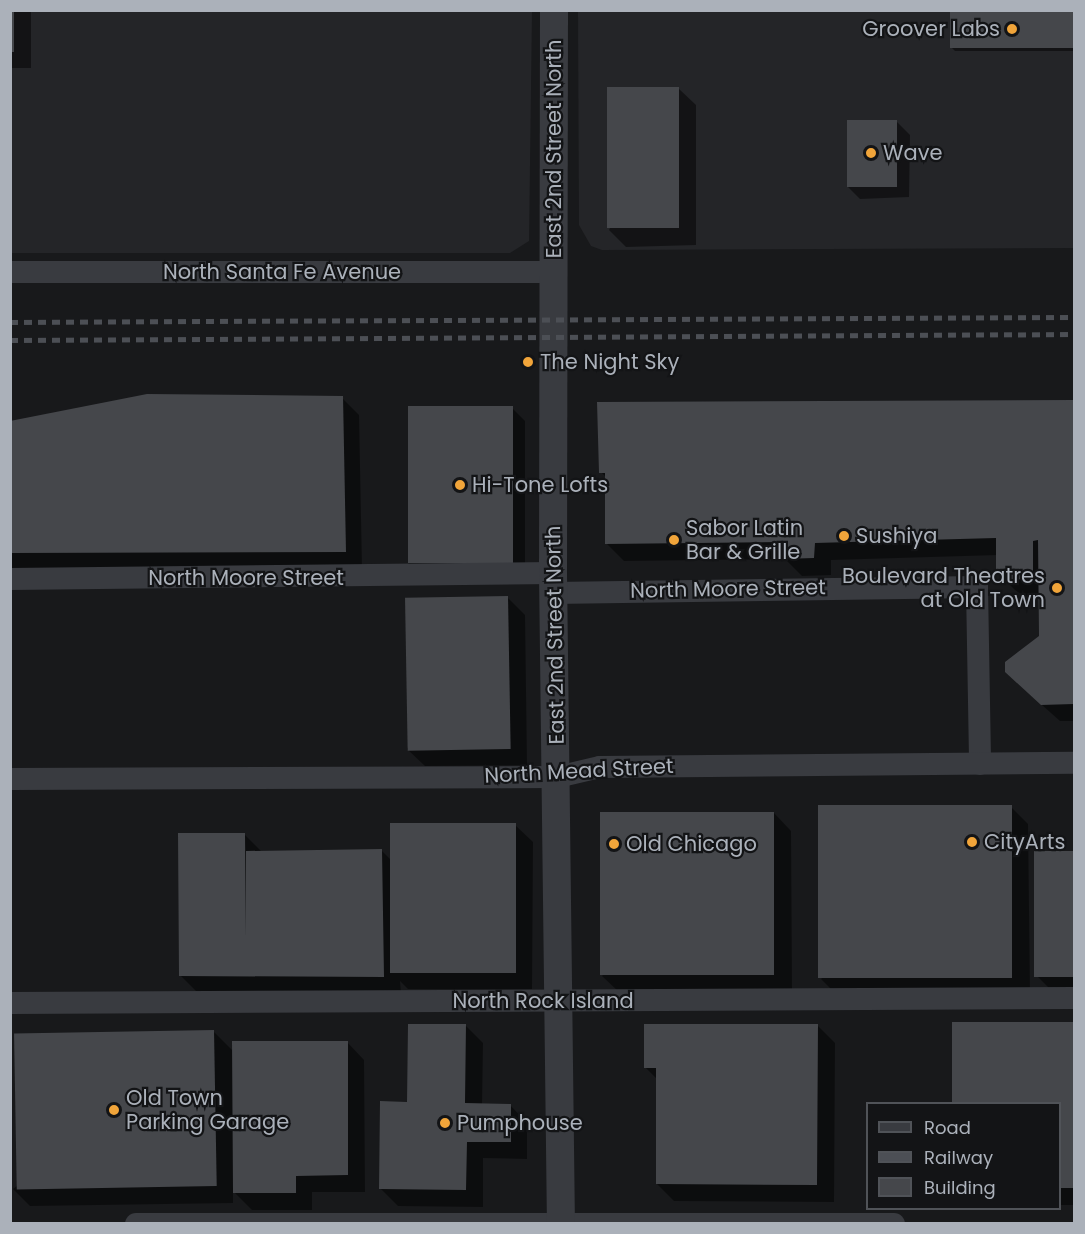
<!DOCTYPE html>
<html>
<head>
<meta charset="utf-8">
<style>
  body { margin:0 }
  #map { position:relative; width:1085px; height:1234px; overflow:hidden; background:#18191b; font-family:Poppins,sans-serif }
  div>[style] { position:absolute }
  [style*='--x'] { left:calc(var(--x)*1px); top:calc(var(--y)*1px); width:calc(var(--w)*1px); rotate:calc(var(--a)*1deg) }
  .built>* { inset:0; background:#242528 }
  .shadow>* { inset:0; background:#0007; transform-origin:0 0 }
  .building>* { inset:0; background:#45474b; transform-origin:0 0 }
  .minor>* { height:22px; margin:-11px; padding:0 11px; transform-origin:11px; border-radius:11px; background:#393b40 }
  .tertiary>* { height:28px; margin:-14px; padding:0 14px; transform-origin:14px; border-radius:14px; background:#393b40 }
  .rail>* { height:4.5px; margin-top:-2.25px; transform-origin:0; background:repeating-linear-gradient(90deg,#4c4f55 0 8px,transparent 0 14px) }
  .dots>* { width:16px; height:16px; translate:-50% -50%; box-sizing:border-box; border:3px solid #131416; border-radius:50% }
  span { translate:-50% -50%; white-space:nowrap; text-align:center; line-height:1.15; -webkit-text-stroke:4.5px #131416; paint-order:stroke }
  .poi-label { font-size:21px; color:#abb1ba }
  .right { translate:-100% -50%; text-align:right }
  .left { translate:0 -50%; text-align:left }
  .street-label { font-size:21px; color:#abb1ba }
  .frame { position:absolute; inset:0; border:12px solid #abb1ba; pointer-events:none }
  .legend { position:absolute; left:866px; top:1102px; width:195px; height:108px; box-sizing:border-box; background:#131416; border:2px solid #505358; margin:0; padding:8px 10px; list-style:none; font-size:18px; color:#abb1ba }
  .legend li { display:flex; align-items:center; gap:12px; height:30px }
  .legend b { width:30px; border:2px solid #505358 }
</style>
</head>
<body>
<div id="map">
  <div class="built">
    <i style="clip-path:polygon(10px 11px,532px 11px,529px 241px,510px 253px,11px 253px)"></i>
    <i style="clip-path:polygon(578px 11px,1074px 11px,1074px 248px,602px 250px,591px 246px,579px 225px)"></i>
  </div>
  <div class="shadow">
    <i style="left:10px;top:10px;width:21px;height:58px"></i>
    <i style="clip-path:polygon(951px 10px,1074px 10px,1074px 51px,955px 51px,951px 47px)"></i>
    <i style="clip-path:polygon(678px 88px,696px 105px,696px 245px,626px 247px,609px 230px)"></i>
    <i style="clip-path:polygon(897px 122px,910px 135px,909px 197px,860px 199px,847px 186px)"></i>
    <i style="clip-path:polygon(342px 398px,359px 415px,362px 569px,10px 570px,10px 423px)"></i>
    <i style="clip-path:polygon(1074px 402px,1074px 721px,1060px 721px,1024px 689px,1041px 636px,1040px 596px,1024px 596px,1015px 590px,998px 573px,998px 555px,831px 560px,831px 575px,802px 576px,785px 559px,624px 561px,607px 544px,607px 478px,601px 472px,599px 404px)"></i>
    <i style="clip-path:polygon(512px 408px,525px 421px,525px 577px,421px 576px,408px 563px)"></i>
    <i style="clip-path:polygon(508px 598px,525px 615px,527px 765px,425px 766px,407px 749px)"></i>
    <i style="clip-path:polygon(1011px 807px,1028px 824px,1030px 994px,838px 996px,821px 979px)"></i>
    <i style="clip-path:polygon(774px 813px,791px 831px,792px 992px,620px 993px,602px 976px)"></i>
    <i style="clip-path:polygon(515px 825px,533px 842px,532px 989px,408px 989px,400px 981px,401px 994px,198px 993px,180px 975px,244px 834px,262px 852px,382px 851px,391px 860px)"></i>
    <i style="clip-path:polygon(1074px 852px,1074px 989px,1050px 989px,1037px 976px,1035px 853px)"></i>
    <i style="clip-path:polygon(953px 1024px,1074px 1024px,1074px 1205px,1060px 1205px,1060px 1104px)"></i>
    <i style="clip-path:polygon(466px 1026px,483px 1043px,482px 1105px,510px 1105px,527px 1123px,527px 1159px,483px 1158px,483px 1207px,398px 1206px,381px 1189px)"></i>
    <i style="clip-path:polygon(818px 1026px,835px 1043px,834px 1202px,674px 1201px,657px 1184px,658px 1080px,645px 1067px)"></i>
    <i style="clip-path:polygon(213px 1031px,233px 1051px,347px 1042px,364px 1060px,365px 1192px,312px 1192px,312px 1210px,252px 1210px,233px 1191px,233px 1203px,30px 1206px,13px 1189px)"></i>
  </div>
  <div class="building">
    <i style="left:10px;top:10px;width:4px;height:42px"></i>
    <i style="left:950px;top:10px;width:124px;height:38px"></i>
    <i style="left:679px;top:87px;width:141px;height:72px;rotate:90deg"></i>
    <i style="left:847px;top:120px;width:50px;height:67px"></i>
    <i style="clip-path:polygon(147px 394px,343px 396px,346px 552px,10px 553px,10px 421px)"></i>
    <i style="clip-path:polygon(1074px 400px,1074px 704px,1041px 705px,1005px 672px,1005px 662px,1039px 636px,1038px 540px,1033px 541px,1033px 572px,1024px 573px,1024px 579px,1005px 580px,1005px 573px,996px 573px,996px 538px,815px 543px,814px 558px,783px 559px,781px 542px,605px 544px,605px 473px,599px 473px,597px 402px)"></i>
    <i style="left:408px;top:406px;width:105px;height:157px"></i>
    <i style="left:508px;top:596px;width:153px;height:103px;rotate:89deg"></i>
    <i style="left:1012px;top:805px;width:173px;height:194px;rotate:90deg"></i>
    <i style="left:774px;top:812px;width:163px;height:174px;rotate:90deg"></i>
    <i style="left:390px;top:823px;width:126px;height:150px"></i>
    <i style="clip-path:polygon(178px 833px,245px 833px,246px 938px,246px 851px,382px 849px,384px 977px,179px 976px)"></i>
    <i style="left:1034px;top:851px;width:40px;height:126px"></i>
    <i style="clip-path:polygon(952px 1022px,1074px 1022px,1074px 1188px,1060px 1188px,1060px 1104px,952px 1104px)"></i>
    <i style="clip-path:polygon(408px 1024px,466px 1024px,465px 1103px,511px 1104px,511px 1142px,467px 1142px,466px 1190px,379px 1189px,380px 1101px,407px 1102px)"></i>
    <i style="clip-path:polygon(644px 1024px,818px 1024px,817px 1185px,656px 1184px,656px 1068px,644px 1068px)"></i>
    <i style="left:214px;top:1030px;width:156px;height:200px;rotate:89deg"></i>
    <i style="clip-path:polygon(232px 1041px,348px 1041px,348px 1175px,296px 1176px,296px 1193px,233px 1193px)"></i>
  </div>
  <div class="minor">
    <i style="--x:10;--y:272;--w:544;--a:0"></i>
    <i style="--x:10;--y:579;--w:543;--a:-0.63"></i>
    <i style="--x:553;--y:593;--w:424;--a:-0.8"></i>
    <i style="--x:977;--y:587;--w:177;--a:89"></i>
    <i style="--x:10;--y:779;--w:547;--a:-0.21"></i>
    <i style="--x:557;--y:777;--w:44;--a:-13.1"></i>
    <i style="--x:600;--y:767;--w:474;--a:-0.5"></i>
    <i style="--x:10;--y:1003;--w:1064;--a:-0.27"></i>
    <i style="--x:136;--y:1224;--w:758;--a:0"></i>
  </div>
  <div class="tertiary">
    <i style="--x:554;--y:10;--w:563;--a:90.1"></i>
    <i style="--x:553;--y:573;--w:651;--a:89.3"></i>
  </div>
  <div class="rail">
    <i style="--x:10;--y:322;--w:1064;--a:-0.27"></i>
    <i style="--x:10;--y:340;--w:1064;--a:-0.32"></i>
  </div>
  <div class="dots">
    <i style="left:1012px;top:29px;background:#f1a53a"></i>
    <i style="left:871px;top:153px;background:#f1a53a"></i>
    <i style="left:528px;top:362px;background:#f1a53a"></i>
    <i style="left:460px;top:485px;background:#f1a53a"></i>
    <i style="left:844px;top:536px;background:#f1a53a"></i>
    <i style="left:674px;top:540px;background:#f1a53a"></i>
    <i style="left:1057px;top:588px;background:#f1a53a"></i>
    <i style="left:972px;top:842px;background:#f1a53a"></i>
    <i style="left:614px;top:844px;background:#f1a53a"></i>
    <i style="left:114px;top:1110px;background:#f1a53a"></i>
    <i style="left:445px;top:1123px;background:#f1a53a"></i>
  </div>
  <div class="poi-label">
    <span class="right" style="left:1000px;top:29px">Groover Labs</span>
    <span class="left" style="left:883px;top:153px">Wave</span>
    <span class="left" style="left:540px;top:362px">The Night Sky</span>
    <span class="left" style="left:472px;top:485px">Hi-Tone Lofts</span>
    <span class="left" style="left:686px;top:540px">Sabor Latin<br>Bar &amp; Grille</span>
    <span class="left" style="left:856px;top:536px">Sushiya</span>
    <span class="right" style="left:1045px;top:588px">Boulevard Theatres<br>at Old Town</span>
    <span class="left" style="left:984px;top:842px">CityArts</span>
    <span class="left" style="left:626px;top:844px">Old Chicago</span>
    <span class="left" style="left:126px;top:1110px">Old Town<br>Parking Garage</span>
    <span class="left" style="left:457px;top:1123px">Pumphouse</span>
  </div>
  <div class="street-label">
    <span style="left:554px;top:149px;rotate:-90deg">East 2nd Street North</span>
    <span style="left:282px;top:272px">North Santa Fe Avenue</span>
    <span style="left:246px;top:578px">North Moore Street</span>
    <span style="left:728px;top:589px;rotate:-1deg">North Moore Street</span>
    <span style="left:555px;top:635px;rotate:-91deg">East 2nd Street North</span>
    <span style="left:579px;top:771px;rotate:-3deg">North Mead Street</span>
    <span style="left:543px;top:1001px">North Rock Island</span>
  </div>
  <div class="frame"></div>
  <ul class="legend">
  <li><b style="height:8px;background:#393b40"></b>Road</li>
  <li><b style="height:8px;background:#4c4f55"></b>Railway</li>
  <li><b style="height:16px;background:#45474b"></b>Building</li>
  </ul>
</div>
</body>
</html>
